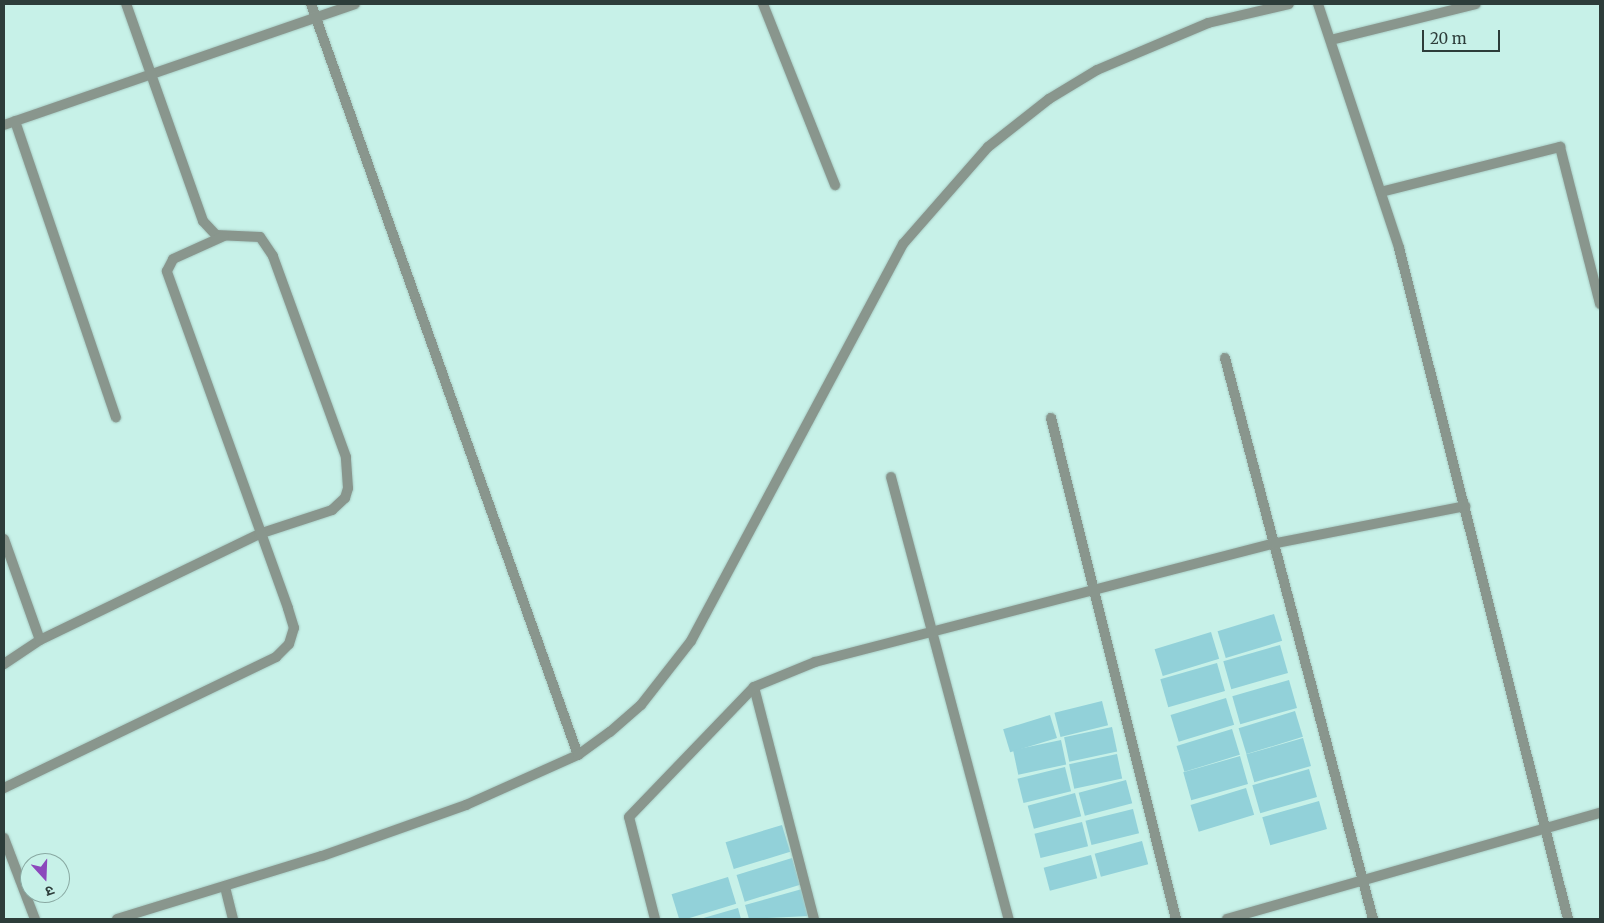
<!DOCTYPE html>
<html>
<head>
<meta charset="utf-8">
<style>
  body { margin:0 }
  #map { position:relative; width:1604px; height:923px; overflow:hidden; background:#c7f1e8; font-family:Merriweather,"Noto Sans Devanagari",serif }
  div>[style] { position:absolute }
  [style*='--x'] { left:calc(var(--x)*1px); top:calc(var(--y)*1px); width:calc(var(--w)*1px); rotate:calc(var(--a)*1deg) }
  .building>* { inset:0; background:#92d1d9; transform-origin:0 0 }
  .roads { filter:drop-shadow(0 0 1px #a8cdc5) drop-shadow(0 0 1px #a8cdc5) }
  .minor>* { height:10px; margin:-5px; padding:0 5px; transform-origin:5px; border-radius:5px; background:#89968d }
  span { translate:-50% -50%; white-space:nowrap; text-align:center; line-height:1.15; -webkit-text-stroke:4.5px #c7f1e8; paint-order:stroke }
  .frame { position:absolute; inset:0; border:5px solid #2d3d3a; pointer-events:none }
  .north { position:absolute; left:20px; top:853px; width:50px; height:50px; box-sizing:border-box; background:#c7f1e8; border:1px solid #89a9a2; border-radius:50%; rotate:160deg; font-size:14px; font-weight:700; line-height:20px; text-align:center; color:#2d3d3a }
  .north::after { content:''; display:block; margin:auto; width:18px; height:22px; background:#8c48bc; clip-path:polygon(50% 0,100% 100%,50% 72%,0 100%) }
  .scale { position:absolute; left:1422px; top:30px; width:78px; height:22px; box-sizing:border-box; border:2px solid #2d3d3a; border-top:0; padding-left:6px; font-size:15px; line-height:18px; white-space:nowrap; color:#2d3d3a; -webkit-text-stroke:4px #c7f1e8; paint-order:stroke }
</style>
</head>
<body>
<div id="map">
  <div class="building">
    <i style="left:1274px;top:614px;width:28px;height:59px;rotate:73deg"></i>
    <i style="left:1211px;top:632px;width:28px;height:59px;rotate:73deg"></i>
    <i style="left:1280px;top:645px;width:29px;height:59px;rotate:74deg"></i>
    <i style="left:1217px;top:663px;width:29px;height:59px;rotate:74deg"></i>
    <i style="left:1289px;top:680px;width:29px;height:59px;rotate:74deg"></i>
    <i style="left:1226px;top:698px;width:28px;height:58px;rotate:73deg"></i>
    <i style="left:1102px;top:701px;width:25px;height:49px;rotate:76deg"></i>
    <i style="left:1295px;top:711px;width:27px;height:59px;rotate:73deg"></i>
    <i style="left:1050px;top:715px;width:24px;height:49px;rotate:73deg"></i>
    <i style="left:1112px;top:727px;width:25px;height:49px;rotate:78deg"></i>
    <i style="left:1232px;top:729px;width:27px;height:58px;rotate:73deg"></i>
    <i style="left:1303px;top:738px;width:29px;height:59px;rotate:74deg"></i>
    <i style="left:1061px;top:740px;width:25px;height:49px;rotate:78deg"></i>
    <i style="left:1117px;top:754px;width:25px;height:49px;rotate:78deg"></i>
    <i style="left:1240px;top:756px;width:29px;height:59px;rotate:74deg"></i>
    <i style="left:1065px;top:767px;width:25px;height:49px;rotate:76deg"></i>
    <i style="left:1309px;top:769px;width:29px;height:59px;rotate:74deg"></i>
    <i style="left:1126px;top:780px;width:24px;height:49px;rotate:75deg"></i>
    <i style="left:1246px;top:788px;width:28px;height:58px;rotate:73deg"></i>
    <i style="left:1075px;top:793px;width:24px;height:49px;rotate:75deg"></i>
    <i style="left:1319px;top:801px;width:29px;height:59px;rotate:74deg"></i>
    <i style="left:1133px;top:809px;width:25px;height:49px;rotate:76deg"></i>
    <i style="left:1082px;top:822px;width:25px;height:49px;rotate:76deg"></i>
    <i style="left:782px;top:825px;width:28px;height:59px;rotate:73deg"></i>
    <i style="left:1142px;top:841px;width:24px;height:49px;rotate:75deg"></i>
    <i style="left:1091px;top:855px;width:24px;height:49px;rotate:75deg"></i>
    <i style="left:792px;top:858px;width:28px;height:58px;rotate:73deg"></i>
    <i style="left:728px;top:877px;width:28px;height:59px;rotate:73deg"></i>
    <i style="clip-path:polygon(802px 889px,810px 916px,749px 919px,745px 905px)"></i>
    <i style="clip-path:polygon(738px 908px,741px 919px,700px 919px)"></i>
  </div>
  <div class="roads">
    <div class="minor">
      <i style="--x:311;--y:4;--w:797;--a:70.43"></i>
      <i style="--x:763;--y:4;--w:195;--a:68.3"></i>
      <i style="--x:1318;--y:4;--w:257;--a:71.6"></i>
      <i style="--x:1399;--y:248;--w:692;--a:75.86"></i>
      <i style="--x:1331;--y:40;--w:149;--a:-13.9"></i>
      <i style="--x:15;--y:121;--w:313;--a:71.2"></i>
      <i style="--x:4;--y:125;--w:371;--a:-19"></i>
      <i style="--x:1381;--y:192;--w:185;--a:-14.1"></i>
      <i style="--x:1560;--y:147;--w:162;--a:75.7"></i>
      <i style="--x:1225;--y:358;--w:580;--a:75.22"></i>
      <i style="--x:1051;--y:418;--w:516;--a:75.99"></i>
      <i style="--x:891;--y:477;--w:457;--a:75.1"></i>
      <i style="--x:4;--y:539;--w:107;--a:70.4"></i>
      <i style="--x:4;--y:664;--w:43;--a:-33.7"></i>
      <i style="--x:40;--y:640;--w:243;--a:-25.8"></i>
      <i style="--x:259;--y:534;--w:77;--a:-18.2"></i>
      <i style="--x:332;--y:510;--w:18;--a:-43"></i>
      <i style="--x:345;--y:498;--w:10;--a:-73"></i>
      <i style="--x:348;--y:488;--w:31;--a:-94"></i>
      <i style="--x:346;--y:457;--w:214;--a:-110"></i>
      <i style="--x:273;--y:256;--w:23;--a:-124"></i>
      <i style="--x:260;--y:237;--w:44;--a:-177.4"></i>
      <i style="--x:216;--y:235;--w:19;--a:-133"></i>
      <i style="--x:203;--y:221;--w:230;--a:-109.5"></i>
      <i style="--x:754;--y:687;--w:240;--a:75.5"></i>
      <i style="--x:4;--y:788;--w:302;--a:-25.7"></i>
      <i style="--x:276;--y:657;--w:18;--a:-45"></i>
      <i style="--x:289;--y:644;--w:17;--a:-73"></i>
      <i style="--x:294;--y:628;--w:21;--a:-107"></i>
      <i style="--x:288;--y:608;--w:358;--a:-109.8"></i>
      <i style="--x:167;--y:271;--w:13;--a:-63"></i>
      <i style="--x:173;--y:259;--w:56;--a:-24.3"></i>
      <i style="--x:4;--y:838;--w:87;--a:69.1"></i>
      <i style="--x:225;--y:887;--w:33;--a:76"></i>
      <i style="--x:117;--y:919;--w:214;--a:-17.1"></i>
      <i style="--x:322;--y:856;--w:153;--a:-19.5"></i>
      <i style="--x:466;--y:805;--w:123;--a:-24.1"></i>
      <i style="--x:578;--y:755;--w:39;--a:-36"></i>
      <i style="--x:610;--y:732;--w:41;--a:-41.1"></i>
      <i style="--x:641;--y:705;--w:81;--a:-52"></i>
      <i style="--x:691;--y:641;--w:450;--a:-61.9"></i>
      <i style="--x:903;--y:244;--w:129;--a:-48.8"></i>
      <i style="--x:988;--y:147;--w:78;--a:-38.2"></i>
      <i style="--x:1049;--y:99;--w:56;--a:-31.1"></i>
      <i style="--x:1097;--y:70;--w:121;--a:-22.9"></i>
      <i style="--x:1208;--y:23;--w:83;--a:-13.2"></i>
      <i style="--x:655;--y:919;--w:105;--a:-104.3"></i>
      <i style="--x:629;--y:817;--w:180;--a:-46.1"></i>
      <i style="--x:754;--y:687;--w:66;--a:-22.3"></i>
      <i style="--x:815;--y:662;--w:472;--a:-14.5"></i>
      <i style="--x:1272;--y:544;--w:197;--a:-11.1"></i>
      <i style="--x:1227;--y:919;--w:388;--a:-15.9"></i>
    </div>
  </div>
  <div class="frame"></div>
  <div class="north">उ</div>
  <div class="scale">20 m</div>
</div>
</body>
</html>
